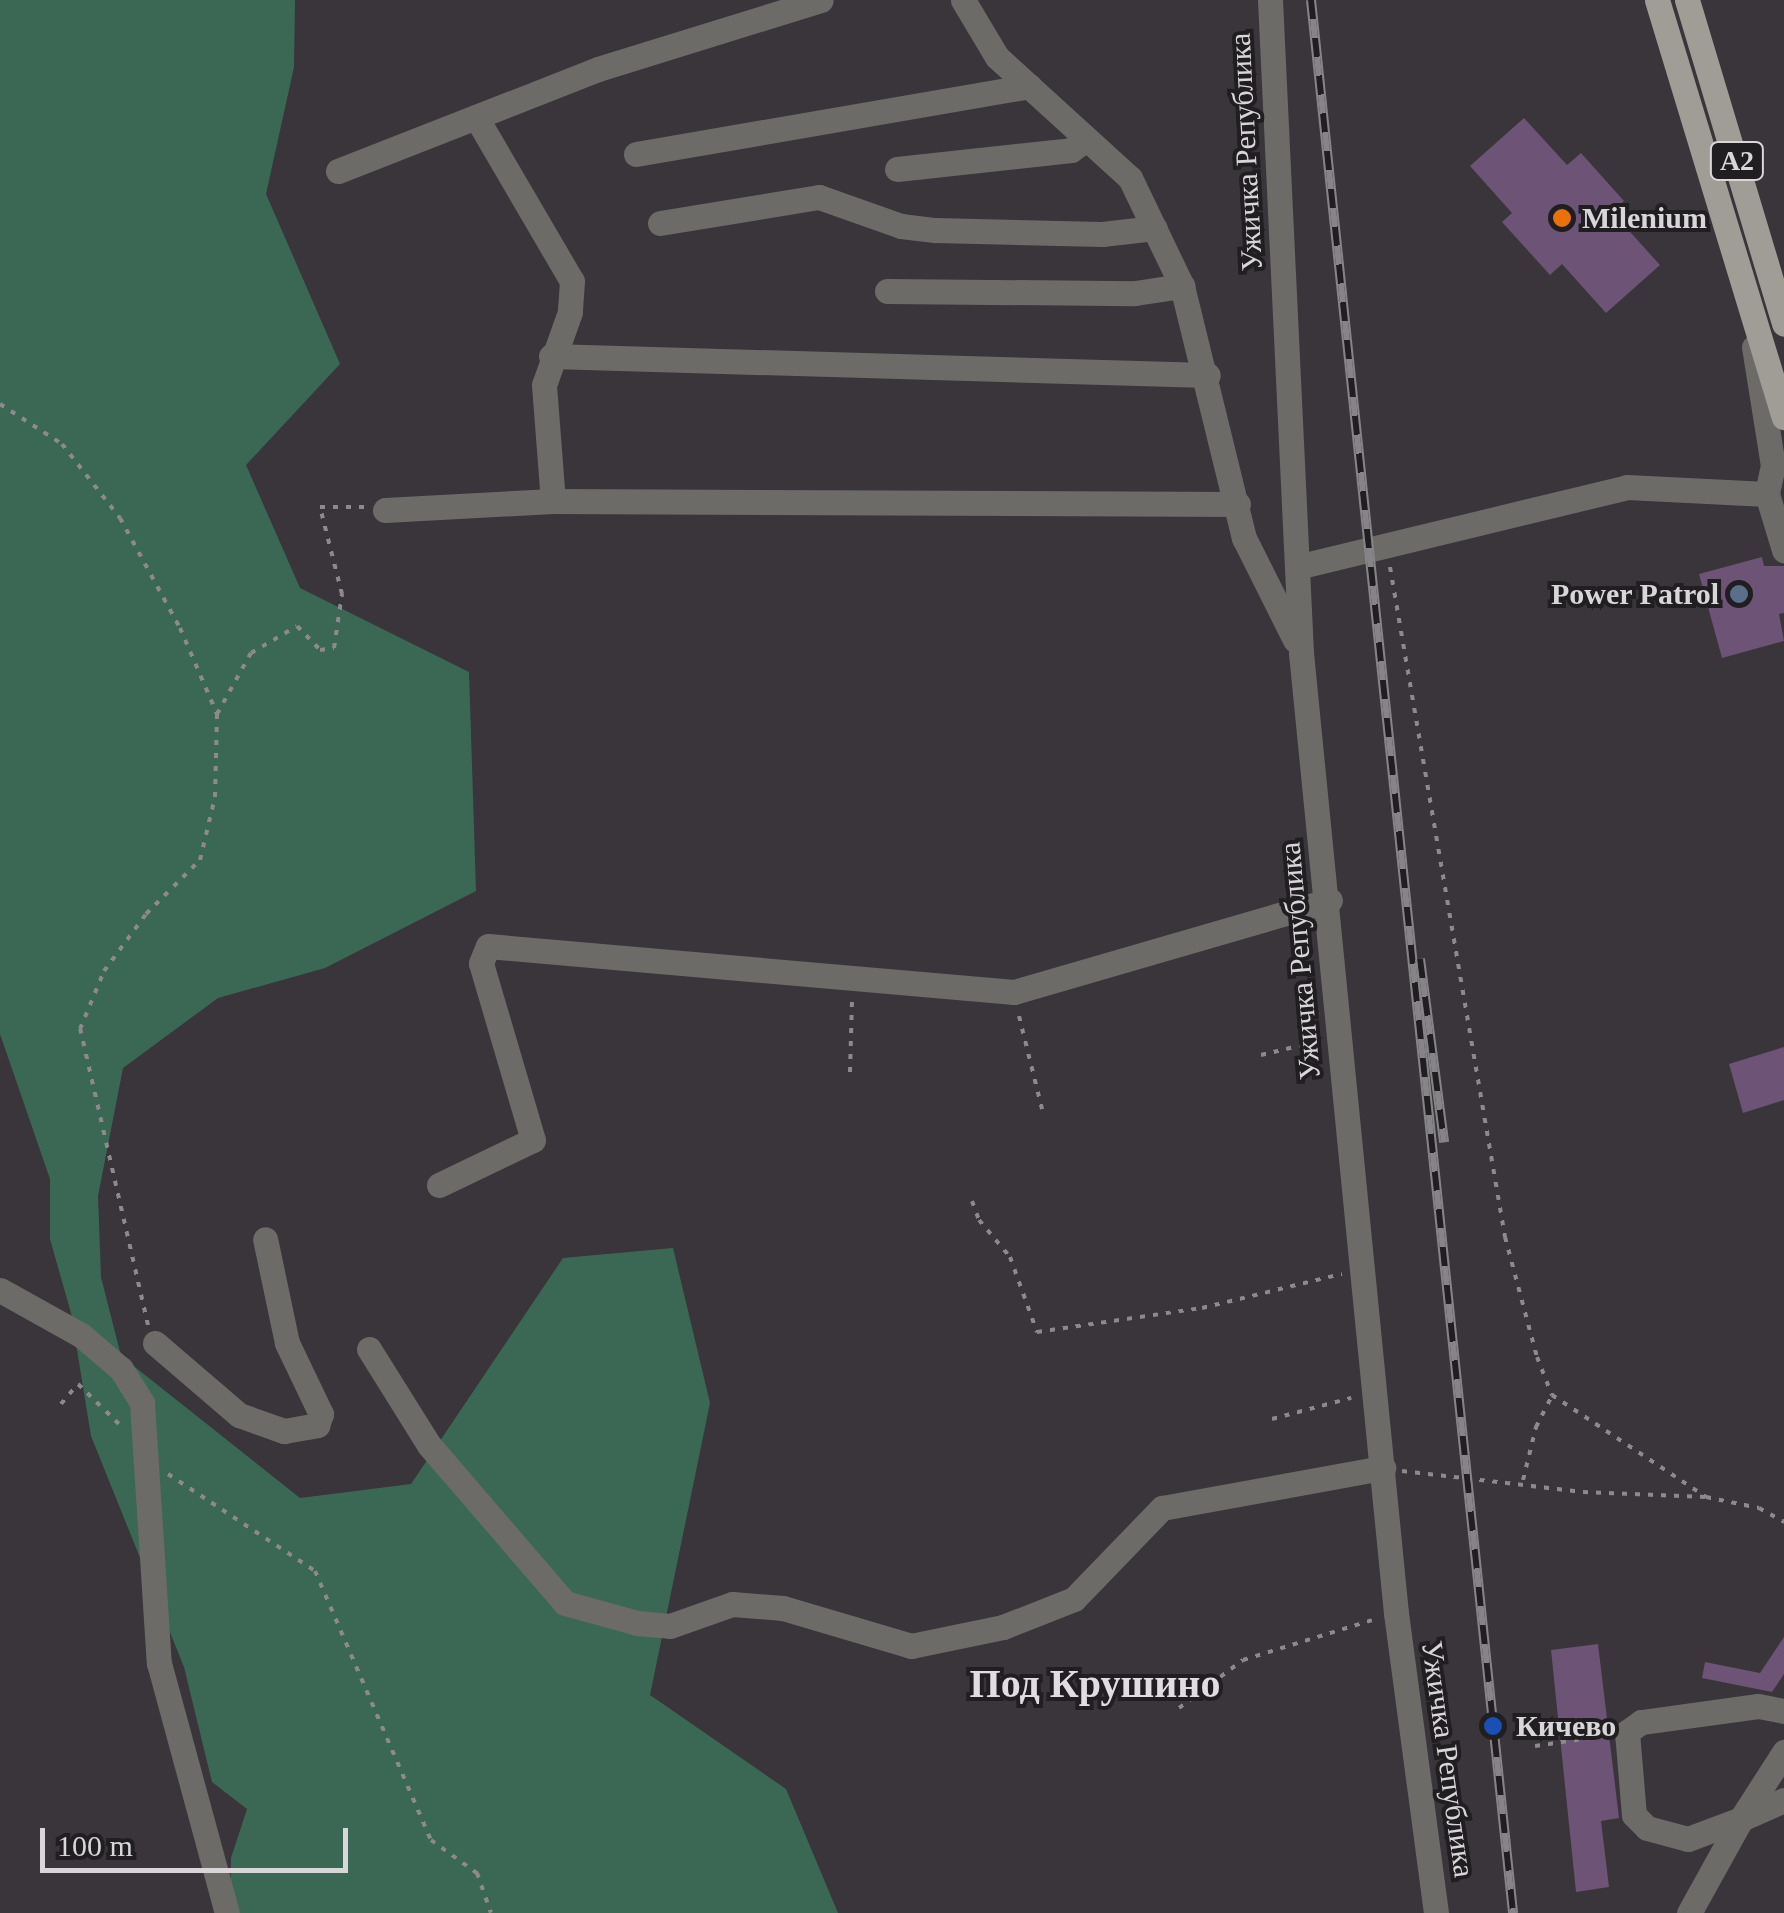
<!DOCTYPE html>
<html>
<head>
<meta charset="utf-8">
<style>
  body { margin:0 }
  #map { position:relative; width:1784px; height:1913px; overflow:hidden; background:#39353b; font-family:"Times New Roman",serif }
  div>[style] { position:absolute }
  [style*='--x'] { left:calc(var(--x)*1px); top:calc(var(--y)*1px); width:calc(var(--w)*1px); rotate:calc(var(--a)*1deg) }
  .green>* { inset:0; background:#3b6855 }
  .building>* { inset:0; background:#6d5375 }
  .path>* { height:4px; margin-top:-2px; transform-origin:0; background:repeating-linear-gradient(90deg,#8d8a8e 0 5px,transparent 0 13px) }
  .minor>* { height:25px; margin:-12.5px; padding:0 12.5px; transform-origin:12.5px; border-radius:12.5px; background:#6c6b68 }
  .major>* { height:25px; margin:-12.5px; padding:0 12.5px; transform-origin:12.5px; border-radius:12.5px; background:#a09d97 }
  .rail>* { height:10px; margin-top:-5px; transform-origin:0; background:repeating-linear-gradient(90deg,#201e20 0 19px,#878488 0 38px); box-sizing:border-box; border-block:2px solid #878488 }
  .dots>* { width:28px; height:28px; translate:-50% -50%; box-sizing:border-box; border:5px solid #201e20; border-radius:50% }
  span { translate:-50% -50%; white-space:nowrap; text-align:center; line-height:1.15; -webkit-text-stroke:8px #201e20; paint-order:stroke }
  .shield-label span { padding:2px 8px; background:#201e20; border:2px solid; border-radius:8px; -webkit-text-stroke-width:0 }
  .shield-label { font-size:28px; color:#d8d6d9; font-weight:700 }
  .street-label { font-size:30px; color:#d8d6d9 }
  .poi-label { font-size:30px; color:#d8d6d9; font-weight:700 }
  .left { translate:0 -50%; text-align:left }
  .right { translate:-100% -50%; text-align:right }
  .district-label { font-size:40px; color:#e1dbe2; font-weight:700 }
  .scale { position:absolute; left:40px; top:1828px; width:308px; height:45px; box-sizing:border-box; border:5px solid #d8d6d9; border-top:0; padding-left:12px; font-size:30px; line-height:35px; white-space:nowrap; color:#d8d6d9; -webkit-text-stroke:8px #201e20; paint-order:stroke }
</style>
</head>
<body>
<div id="map">
  <div class="green">
    <i style="clip-path:polygon(0 0,295px 0,294px 67px,266px 194px,340px 364px,246px 465px,300px 588px,469px 672px,476px 891px,325px 968px,218px 998px,123px 1068px,98px 1196px,101px 1277px,121px 1356px,300px 1498px,411px 1484px,563px 1258px,673px 1248px,710px 1403px,650px 1695px,786px 1789px,838px 1913px,230px 1913px,231px 1858px,247px 1809px,212px 1782px,184px 1667px,91px 1436px,71px 1313px,50px 1239px,50px 1179px,0 1034px)"></i>
  </div>
  <div class="building">
    <i style="clip-path:polygon(1524px 118px,1567px 165px,1581px 153px,1624px 201px,1612px 212px,1660px 265px,1606px 313px,1562px 264px,1550px 275px,1502px 222px,1512px 213px,1470px 166px)"></i>
    <i style="clip-path:polygon(1762px 557px,1764px 566px,1784px 566px,1784px 613px,1779px 614px,1784px 641px,1722px 658px,1699px 574px)"></i>
    <i style="clip-path:polygon(1784px 1047px,1784px 1100px,1743px 1113px,1729px 1064px)"></i>
    <i style="clip-path:polygon(1784px 1637px,1784px 1674px,1772px 1692px,1702px 1678px,1705px 1662px,1760px 1673px)"></i>
    <i style="clip-path:polygon(1598px 1644px,1619px 1818px,1601px 1821px,1609px 1887px,1576px 1892px,1551px 1650px)"></i>
  </div>
  <div class="path">
    <i style="--x:0;--y:404;--w:74;--a:32.8"></i>
    <i style="--x:62;--y:444;--w:94;--a:51.9"></i>
    <i style="--x:120;--y:518;--w:125;--a:61.4"></i>
    <i style="--x:180;--y:628;--w:94;--a:66.7"></i>
    <i style="--x:1390;--y:567;--w:680;--a:80.26"></i>
    <i style="--x:1505;--y:1237;--w:124;--a:75.1"></i>
    <i style="--x:1537;--y:1357;--w:41;--a:68.5"></i>
    <i style="--x:1552;--y:1395;--w:185;--a:33.5"></i>
    <i style="--x:1019;--y:1016;--w:96;--a:76.1"></i>
    <i style="--x:1261;--y:1055;--w:60;--a:-13.6"></i>
    <i style="--x:850;--y:1072;--w:70;--a:-88.4"></i>
    <i style="--x:972;--y:1201;--w:20;--a:70"></i>
    <i style="--x:979;--y:1220;--w:48;--a:50"></i>
    <i style="--x:1010;--y:1257;--w:80;--a:70.2"></i>
    <i style="--x:1037;--y:1332;--w:167;--a:-8.3"></i>
    <i style="--x:1202;--y:1308;--w:144;--a:-13.7"></i>
    <i style="--x:148;--y:1325;--w:304;--a:-102.9"></i>
    <i style="--x:80;--y:1029;--w:63;--a:-67.5"></i>
    <i style="--x:104;--y:971;--w:71;--a:-53.6"></i>
    <i style="--x:146;--y:914;--w:76;--a:-45"></i>
    <i style="--x:200;--y:860;--w:65;--a:-76.6"></i>
    <i style="--x:215;--y:797;--w:83;--a:-88.6"></i>
    <i style="--x:217;--y:714;--w:70;--a:-60.9"></i>
    <i style="--x:251;--y:653;--w:53;--a:-30.4"></i>
    <i style="--x:297;--y:626;--w:33;--a:46"></i>
    <i style="--x:320;--y:650;--w:14;--a:-8"></i>
    <i style="--x:334;--y:648;--w:55;--a:-81.6"></i>
    <i style="--x:342;--y:594;--w:90;--a:-104.2"></i>
    <i style="--x:320;--y:507;--w:46;--a:0"></i>
    <i style="--x:61;--y:1404;--w:26;--a:-50"></i>
    <i style="--x:78;--y:1384;--w:59;--a:44.3"></i>
    <i style="--x:1272;--y:1419;--w:82;--a:-14.9"></i>
    <i style="--x:1402;--y:1471;--w:182;--a:6.6"></i>
    <i style="--x:1583;--y:1492;--w:123;--a:2.3"></i>
    <i style="--x:1706;--y:1497;--w:54;--a:11.7"></i>
    <i style="--x:1759;--y:1508;--w:29;--a:29"></i>
    <i style="--x:168;--y:1474;--w:176;--a:33.4"></i>
    <i style="--x:315;--y:1571;--w:293;--a:66.7"></i>
    <i style="--x:431;--y:1840;--w:57;--a:35.7"></i>
    <i style="--x:477;--y:1873;--w:42;--a:70.7"></i>
    <i style="--x:1523;--y:1480;--w:55;--a:-76.2"></i>
    <i style="--x:1536;--y:1427;--w:35;--a:-63"></i>
    <i style="--x:1179;--y:1708;--w:80;--a:-36.9"></i>
    <i style="--x:1243;--y:1660;--w:135;--a:-17.2"></i>
    <i style="--x:1535;--y:1746;--w:69;--a:-8.4"></i>
  </div>
  <div class="minor">
    <i style="--x:963;--y:0;--w:66;--a:59.2"></i>
    <i style="--x:997;--y:57;--w:180;--a:42.3"></i>
    <i style="--x:1130;--y:178;--w:120;--a:64.3"></i>
    <i style="--x:1182;--y:286;--w:260;--a:76.2"></i>
    <i style="--x:1244;--y:538;--w:114;--a:63.4"></i>
    <i style="--x:1270;--y:0;--w:654;--a:87.28"></i>
    <i style="--x:1301;--y:653;--w:965;--a:84.35"></i>
    <i style="--x:1396;--y:1613;--w:303;--a:82.4"></i>
    <i style="--x:476;--y:117;--w:190;--a:59.7"></i>
    <i style="--x:572;--y:281;--w:31;--a:94"></i>
    <i style="--x:570;--y:312;--w:77;--a:109.6"></i>
    <i style="--x:544;--y:385;--w:116;--a:85.6"></i>
    <i style="--x:636;--y:154;--w:399;--a:-9.8"></i>
    <i style="--x:897;--y:169;--w:175;--a:-6.2"></i>
    <i style="--x:1071;--y:150;--w:19;--a:-35"></i>
    <i style="--x:338;--y:171;--w:279;--a:-21.4"></i>
    <i style="--x:598;--y:69;--w:233;--a:-17.2"></i>
    <i style="--x:660;--y:223;--w:161;--a:-9.3"></i>
    <i style="--x:819;--y:197;--w:87;--a:19.5"></i>
    <i style="--x:901;--y:226;--w:34;--a:7"></i>
    <i style="--x:935;--y:230;--w:167;--a:1.4"></i>
    <i style="--x:1102;--y:234;--w:53;--a:-6.5"></i>
    <i style="--x:887;--y:291;--w:248;--a:0.5"></i>
    <i style="--x:1135;--y:293;--w:48;--a:-8.5"></i>
    <i style="--x:1754;--y:347;--w:120;--a:80.9"></i>
    <i style="--x:1773;--y:465;--w:30;--a:102"></i>
    <i style="--x:1767;--y:494;--w:59;--a:73.1"></i>
    <i style="--x:551;--y:356;--w:657;--a:1.66"></i>
    <i style="--x:385;--y:510;--w:168;--a:-3.1"></i>
    <i style="--x:553;--y:501;--w:685;--a:0.25"></i>
    <i style="--x:1297;--y:567;--w:340;--a:-13.6"></i>
    <i style="--x:1627;--y:487;--w:140;--a:2.9"></i>
    <i style="--x:439;--y:1185;--w:104;--a:-25.6"></i>
    <i style="--x:533;--y:1140;--w:184;--a:-106.4"></i>
    <i style="--x:481;--y:963;--w:18;--a:-68"></i>
    <i style="--x:488;--y:946;--w:528;--a:5"></i>
    <i style="--x:1014;--y:992;--w:329;--a:-16.2"></i>
    <i style="--x:0;--y:1290;--w:93;--a:29.1"></i>
    <i style="--x:81;--y:1335;--w:52;--a:40.4"></i>
    <i style="--x:121;--y:1369;--w:40;--a:58"></i>
    <i style="--x:142;--y:1403;--w:261;--a:86.3"></i>
    <i style="--x:159;--y:1663;--w:259;--a:74.8"></i>
    <i style="--x:155;--y:1343;--w:111;--a:40.6"></i>
    <i style="--x:239;--y:1415;--w:48;--a:19.6"></i>
    <i style="--x:284;--y:1431;--w:34;--a:-10"></i>
    <i style="--x:317;--y:1425;--w:12;--a:-70"></i>
    <i style="--x:321;--y:1414;--w:79;--a:-115.6"></i>
    <i style="--x:287;--y:1343;--w:106;--a:-101.9"></i>
    <i style="--x:369;--y:1349;--w:113;--a:58"></i>
    <i style="--x:429;--y:1445;--w:208;--a:49.3"></i>
    <i style="--x:565;--y:1603;--w:75;--a:15.5"></i>
    <i style="--x:637;--y:1623;--w:33;--a:5"></i>
    <i style="--x:670;--y:1626;--w:66;--a:-19.5"></i>
    <i style="--x:732;--y:1604;--w:51;--a:4.5"></i>
    <i style="--x:783;--y:1608;--w:134;--a:16.5"></i>
    <i style="--x:911;--y:1646;--w:94;--a:-11.7"></i>
    <i style="--x:1003;--y:1627;--w:76;--a:-21.5"></i>
    <i style="--x:1074;--y:1599;--w:127;--a:-46"></i>
    <i style="--x:1162;--y:1508;--w:225;--a:-10.3"></i>
    <i style="--x:1784;--y:1711;--w:26;--a:-169"></i>
    <i style="--x:1758;--y:1706;--w:118;--a:172.2"></i>
    <i style="--x:1641;--y:1722;--w:17;--a:144"></i>
    <i style="--x:1627;--y:1732;--w:83;--a:85.2"></i>
    <i style="--x:1634;--y:1815;--w:18;--a:45"></i>
    <i style="--x:1647;--y:1828;--w:42;--a:15"></i>
    <i style="--x:1688;--y:1839;--w:57;--a:-20.7"></i>
    <i style="--x:1741;--y:1819;--w:80;--a:-57.3"></i>
    <i style="--x:1689;--y:1913;--w:107;--a:-61"></i>
    <i style="--x:1741;--y:1819;--w:47;--a:-23.8"></i>
  </div>
  <div class="major">
    <i style="--x:1657;--y:0;--w:436;--a:73.1"></i>
    <i style="--x:1687;--y:0;--w:338;--a:73.3"></i>
  </div>
  <div class="rail">
    <i style="--x:1311;--y:0;--w:1924;--a:83.97"></i>
    <i style="--x:1420;--y:959;--w:185;--a:82.5"></i>
  </div>
  <div class="dots">
    <i style="left:1562px;top:218px;background:#e8710a"></i>
    <i style="left:1739px;top:594px;background:#5c6f8a"></i>
    <i style="left:1493px;top:1726px;background:#1a4fb4"></i>
  </div>
  <div class="shield-label">
    <span style="left:1737px;top:161px">A2</span>
  </div>
  <div class="street-label">
    <span style="left:1246px;top:152px;rotate:-93deg">Ужичка Република</span>
    <span style="left:1300px;top:961px;rotate:-95deg">Ужичка Република</span>
    <span style="left:1448px;top:1759px;rotate:82deg">Ужичка Република</span>
  </div>
  <div class="poi-label">
    <span class="left" style="left:1582px;top:218px">Milenium</span>
    <span class="right" style="left:1719px;top:594px">Power Patrol</span>
    <span class="left" style="left:1516px;top:1726px">Кичево</span>
  </div>
  <div class="district-label">
    <span style="left:1095px;top:1684px">Под Крушино</span>
  </div>
  <div class="scale">100 m</div>
</div>
</body>
</html>
